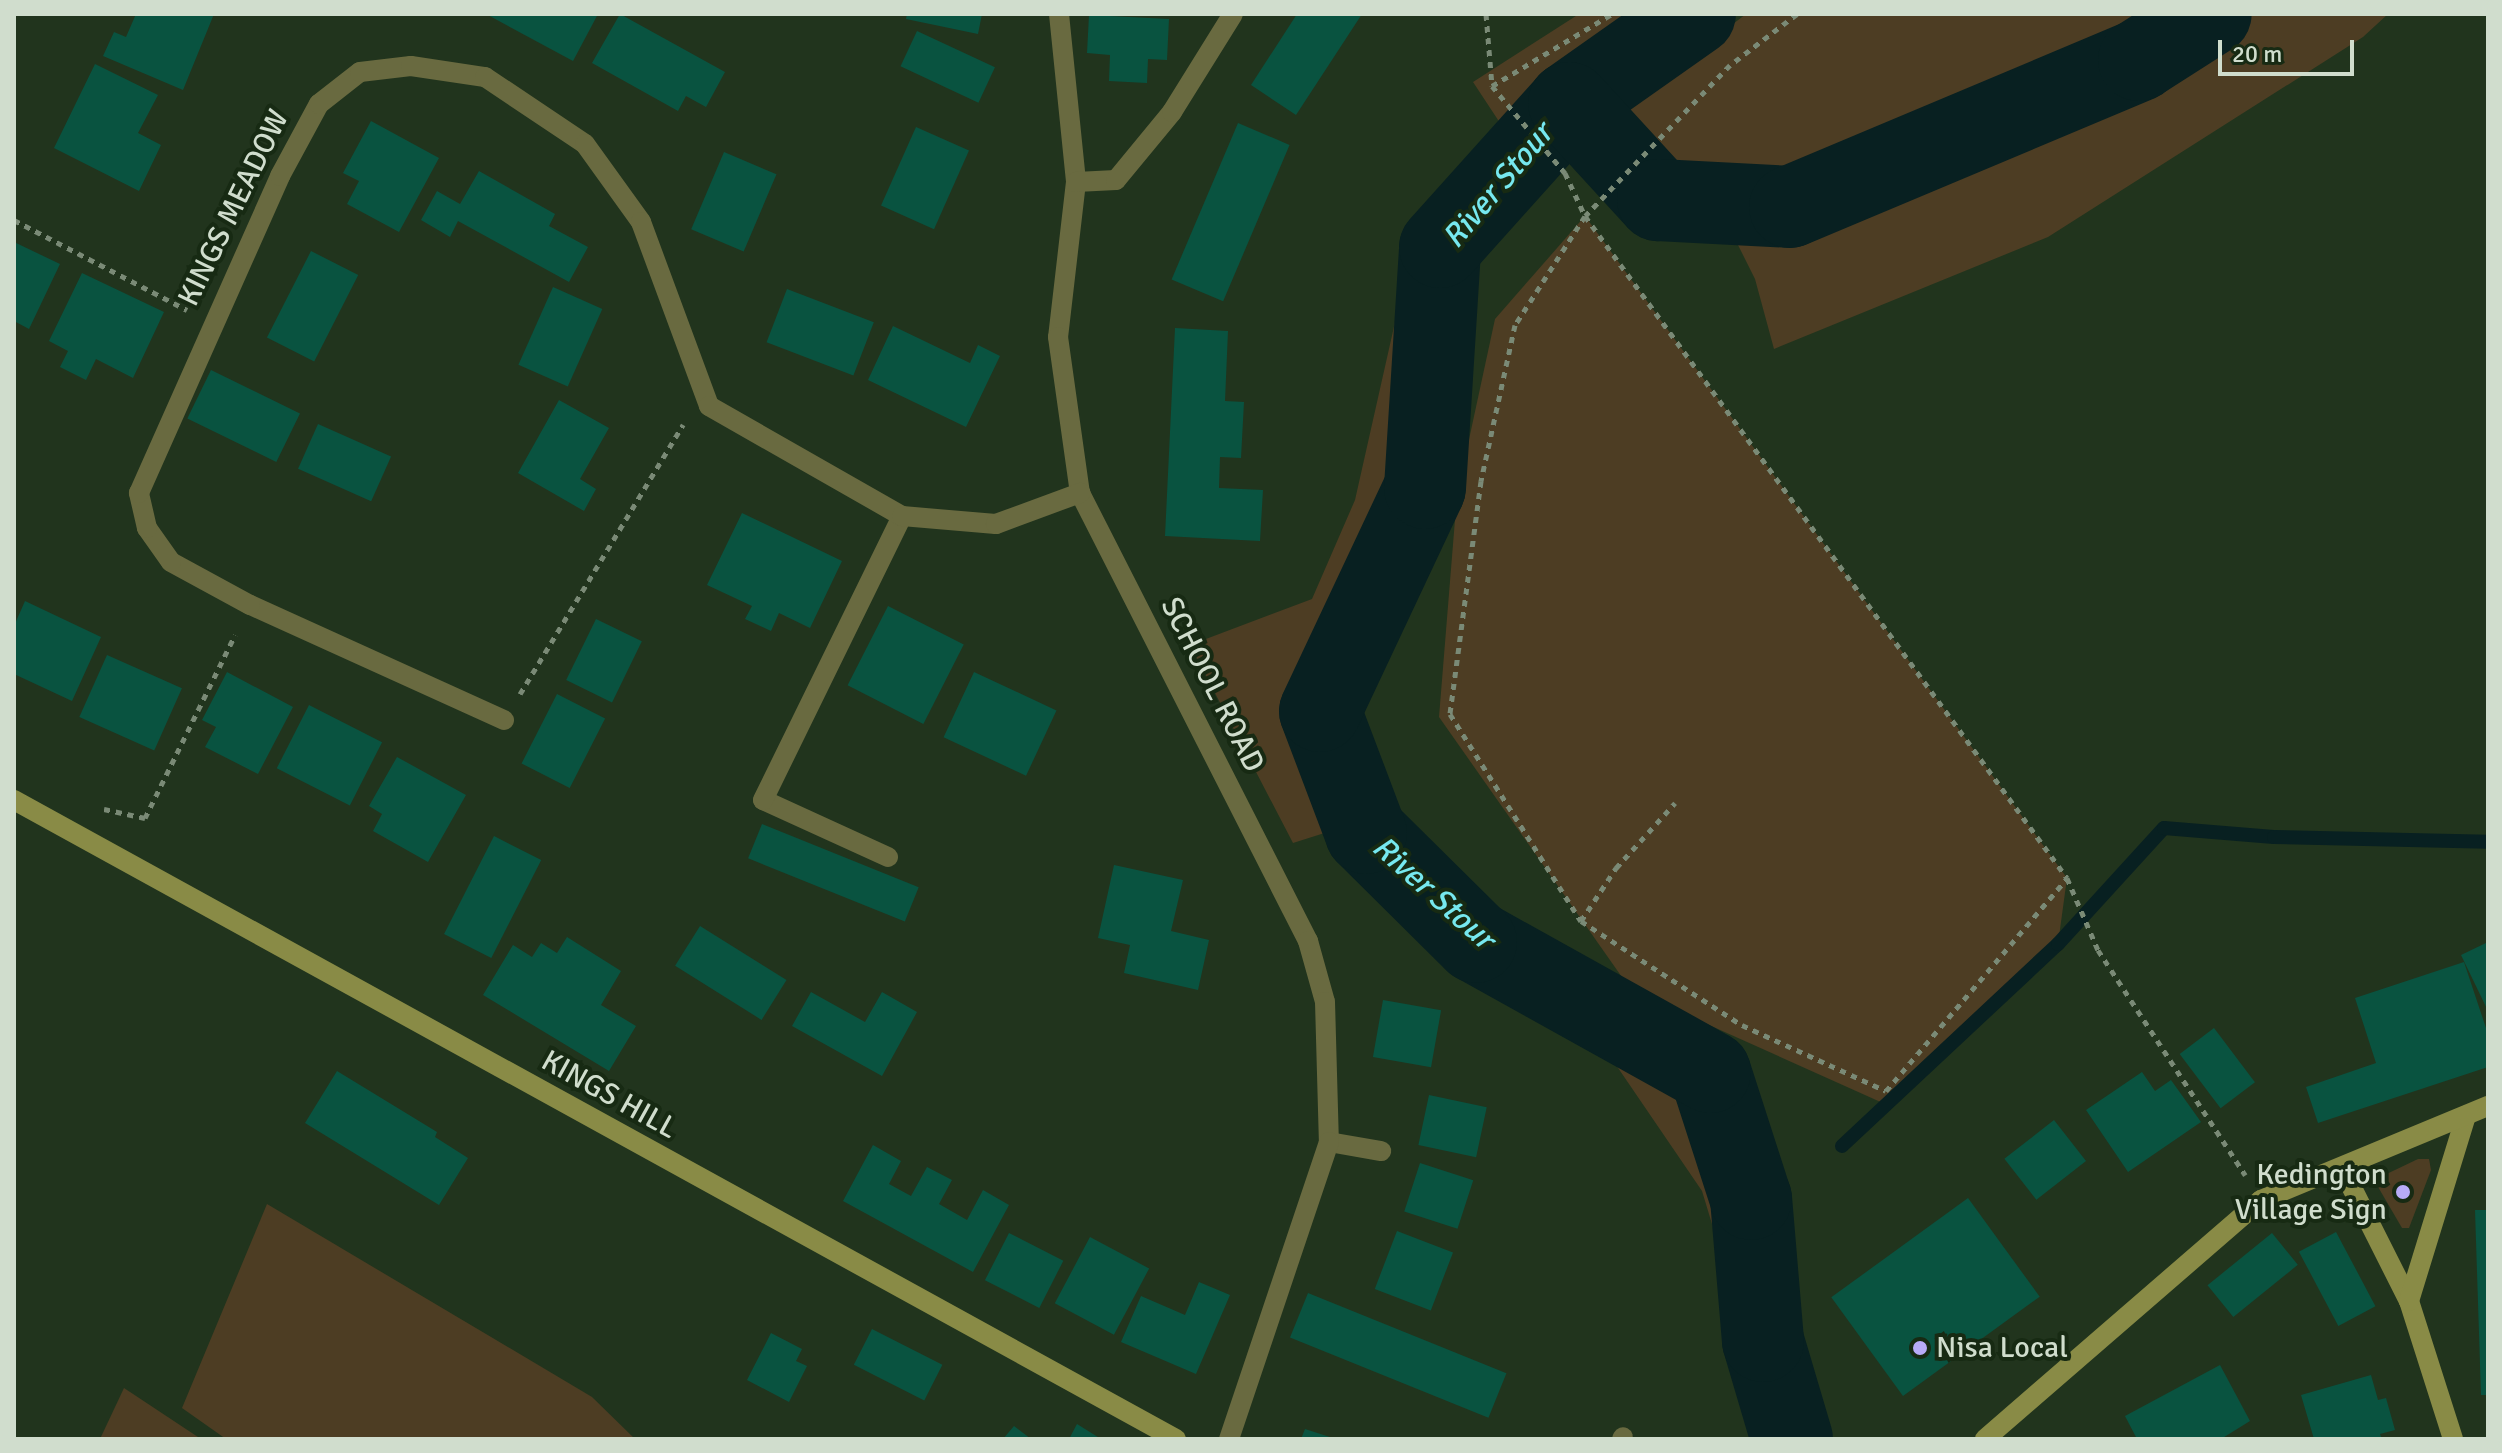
<!DOCTYPE html>
<html>
<head>
<meta charset="utf-8">
<style>
  body { margin:0 }
  #map { position:relative; width:2502px; height:1453px; overflow:hidden; background:#21341d; font-family:Signika,sans-serif }
  div>[style] { position:absolute }
  [style*='--x'] { left:calc(var(--x)*1px); top:calc(var(--y)*1px); width:calc(var(--w)*1px); rotate:calc(var(--a)*1deg) }
  .green>* { inset:0; background:#4d3d23 }
  .stream>* { height:14px; margin:-7px; padding:0 7px; transform-origin:7px; border-radius:7px; background:#082021 }
  .river>* { height:82px; margin:-41px; padding:0 41px; transform-origin:41px; border-radius:41px; background:#082021 }
  .building>* { inset:0; background:#095340; transform-origin:0 0 }
  .path>* { height:5px; margin-top:-2.5px; transform-origin:0; background:repeating-linear-gradient(90deg,#7a8a76 0 6px,transparent 0 12px) }
  .lane>* { height:20px; margin:-10px; padding:0 10px; transform-origin:10px; border-radius:10px; background:#696a40 }
  .street>* { height:20px; margin:-10px; padding:0 10px; transform-origin:10px; border-radius:10px; background:#696a40 }
  .secondary>* { height:20px; margin:-10px; padding:0 10px; transform-origin:10px; border-radius:10px; background:#898b46 }
  .dots>* { width:22px; height:22px; translate:-50% -50%; box-sizing:border-box; border:4px solid #172a13; border-radius:50% }
  span { translate:-50% -50%; white-space:nowrap; text-align:center; line-height:1.15; -webkit-text-stroke:8px #172a13; paint-order:stroke }
  .street-label { font-size:30px; color:#d0ddcd }
  .poi-label { font-size:30px; color:#d0ddcd }
  .right { translate:-100% -50%; text-align:right }
  .left { translate:0 -50%; text-align:left }
  .water-label { font-size:32px; color:#76e8ef; font-style:italic }
  .frame { position:absolute; inset:0; border:16px solid #d0ddcd; pointer-events:none }
  .scale { position:absolute; left:2218px; top:40px; width:136px; height:36px; box-sizing:border-box; border:4px solid #d0ddcd; border-top:0; padding-left:10px; font-size:24px; line-height:28px; white-space:nowrap; color:#d0ddcd; -webkit-text-stroke:6px #172a13; paint-order:stroke }
</style>
</head>
<body>
<div id="map">
  <div class="green">
    <i style="clip-path:polygon(1579px 14px,1660px 14px,1501px 123px,1523px 175px,1480px 218px,1448px 292px,1440px 494px,1356px 699px,1365px 776px,1403px 840px,1487px 922px,1665px 1016px,1726px 1064px,1774px 1139px,1769px 1223px,1777px 1299px,1824px 1439px,1777px 1439px,1702px 1191px,1614px 1062px,1482px 979px,1334px 830px,1293px 843px,1190px 645px,1312px 599px,1355px 500px,1411px 251px,1500px 123px,1473px 82px)"></i>
    <i style="clip-path:polygon(1746px 14px,2192px 14px,2121px 53px,1803px 179px,1754px 187px,1703px 186px,1676px 177px,1600px 126px)"></i>
    <i style="clip-path:polygon(2250px 14px,2388px 14px,2363px 37px,2048px 237px,1774px 349px,1755px 279px,1734px 237px,1858px 202px,1980px 153px,2136px 81px)"></i>
    <i style="clip-path:polygon(1585px 216px,2067px 878px,2058px 944px,1885px 1104px,1631px 990px,1439px 717px,1457px 495px,1495px 319px)"></i>
    <i style="clip-path:polygon(2418px 1159px,2429px 1159px,2431px 1170px,2409px 1228px,2402px 1228px,2374px 1180px)"></i>
    <i style="clip-path:polygon(267px 1204px,592px 1397px,635px 1439px,226px 1439px,182px 1408px)"></i>
    <i style="clip-path:polygon(124px 1388px,201px 1439px,100px 1439px)"></i>
  </div>
  <div class="stream">
    <i style="--x:1842;--y:1146;--w:296;--a:-43.1"></i>
    <i style="--x:2058;--y:944;--w:157;--a:-47.6"></i>
    <i style="--x:2164;--y:828;--w:110;--a:4.7"></i>
    <i style="--x:2274;--y:837;--w:214;--a:1.3"></i>
  </div>
  <div class="river">
    <i style="--x:1569;--y:103;--w:154;--a:-35.2"></i>
    <i style="--x:1792;--y:1439;--w:102;--a:-106.5"></i>
    <i style="--x:1763;--y:1341;--w:143;--a:-94.8"></i>
    <i style="--x:1751;--y:1199;--w:133;--a:-107.9"></i>
    <i style="--x:1710;--y:1072;--w:268;--a:-150.9"></i>
    <i style="--x:1476;--y:942;--w:155;--a:-135.3"></i>
    <i style="--x:1366;--y:833;--w:130;--a:-110.7"></i>
    <i style="--x:1320;--y:711;--w:246;--a:-64.8"></i>
    <i style="--x:1425;--y:488;--w:241;--a:-86.4"></i>
    <i style="--x:1440;--y:247;--w:193;--a:-48.1"></i>
    <i style="--x:1569;--y:103;--w:132;--a:47.5"></i>
    <i style="--x:1658;--y:200;--w:132;--a:3"></i>
    <i style="--x:1790;--y:207;--w:379;--a:-22.8"></i>
    <i style="--x:2139;--y:60;--w:85;--a:-32.6"></i>
  </div>
  <div class="building">
    <i style="clip-path:polygon(136px 14px,214px 14px,183px 90px,103px 56px,114px 32px,126px 37px)"></i>
    <i style="clip-path:polygon(486px 14px,598px 14px,573px 61px)"></i>
    <i style="clip-path:polygon(620px 14px,725px 72px,706px 107px,686px 96px,678px 111px,592px 63px)"></i>
    <i style="clip-path:polygon(907px 14px,982px 14px,978px 34px,906px 19px)"></i>
    <i style="clip-path:polygon(1297px 14px,1362px 14px,1296px 115px,1251px 85px)"></i>
    <i style="clip-path:polygon(1089px 15px,1169px 19px,1167px 60px,1148px 59px,1147px 83px,1109px 81px,1110px 55px,1087px 53px)"></i>
    <i style="left:917px;top:31px;width:86px;height:39px;rotate:25deg"></i>
    <i style="clip-path:polygon(95px 64px,158px 95px,138px 133px,161px 145px,139px 191px,54px 148px)"></i>
    <i style="clip-path:polygon(371px 121px,439px 158px,399px 232px,347px 204px,359px 181px,343px 173px)"></i>
    <i style="left:1238px;top:123px;width:56px;height:170px;rotate:23deg"></i>
    <i style="left:916px;top:127px;width:58px;height:86px;rotate:24deg"></i>
    <i style="left:724px;top:152px;width:57px;height:84px;rotate:23deg"></i>
    <i style="clip-path:polygon(479px 171px,555px 214px,549px 226px,588px 247px,569px 282px,458px 221px,450px 237px,421px 220px,437px 191px,460px 204px)"></i>
    <i style="clip-path:polygon(14px 242px,60px 264px,29px 329px,14px 321px)"></i>
    <i style="left:311px;top:251px;width:53px;height:97px;rotate:27deg"></i>
    <i style="clip-path:polygon(82px 273px,164px 312px,133px 378px,96px 359px,86px 380px,60px 367px,68px 351px,49px 341px)"></i>
    <i style="left:553px;top:287px;width:54px;height:85px;rotate:24deg"></i>
    <i style="left:787px;top:289px;width:93px;height:57px;rotate:21deg"></i>
    <i style="clip-path:polygon(893px 326px,970px 363px,978px 345px,1000px 356px,966px 427px,868px 380px)"></i>
    <i style="clip-path:polygon(1175px 328px,1228px 331px,1225px 401px,1244px 402px,1241px 458px,1220px 457px,1219px 488px,1263px 490px,1260px 541px,1165px 536px)"></i>
    <i style="left:211px;top:370px;width:99px;height:54px;rotate:26deg"></i>
    <i style="clip-path:polygon(559px 400px,609px 428px,580px 479px,596px 489px,584px 511px,518px 473px)"></i>
    <i style="left:318px;top:424px;width:80px;height:49px;rotate:24deg"></i>
    <i style="clip-path:polygon(742px 513px,842px 561px,810px 628px,779px 613px,771px 631px,745px 619px,752px 606px,707px 585px)"></i>
    <i style="clip-path:polygon(25px 601px,101px 637px,72px 701px,14px 674px,14px 626px)"></i>
    <i style="left:888px;top:606px;width:85px;height:89px;rotate:27deg"></i>
    <i style="left:596px;top:619px;width:51px;height:68px;rotate:26deg"></i>
    <i style="left:107px;top:655px;width:82px;height:68px;rotate:24deg"></i>
    <i style="clip-path:polygon(227px 672px,293px 707px,258px 774px,205px 747px,216px 727px,202px 720px)"></i>
    <i style="left:974px;top:672px;width:91px;height:72px;rotate:25deg"></i>
    <i style="left:557px;top:694px;width:54px;height:78px;rotate:27deg"></i>
    <i style="left:309px;top:705px;width:82px;height:71px;rotate:27deg"></i>
    <i style="clip-path:polygon(397px 757px,466px 795px,428px 862px,373px 831px,382px 814px,369px 806px)"></i>
    <i style="left:762px;top:824px;width:169px;height:37px;rotate:22deg"></i>
    <i style="left:494px;top:836px;width:53px;height:110px;rotate:27deg"></i>
    <i style="clip-path:polygon(1114px 865px,1183px 880px,1171px 931px,1209px 940px,1198px 990px,1124px 973px,1130px 945px,1098px 938px)"></i>
    <i style="left:700px;top:926px;width:102px;height:47px;rotate:32deg"></i>
    <i style="clip-path:polygon(567px 937px,621px 971px,601px 1005px,636px 1026px,609px 1071px,483px 995px,513px 945px,532px 957px,541px 943px,557px 953px)"></i>
    <i style="clip-path:polygon(2488px 942px,2488px 1011px,2461px 955px)"></i>
    <i style="clip-path:polygon(2464px 962px,2488px 1034px,2488px 1067px,2318px 1123px,2306px 1087px,2376px 1063px,2355px 998px)"></i>
    <i style="clip-path:polygon(811px 992px,865px 1022px,882px 992px,917px 1012px,882px 1076px,792px 1026px)"></i>
    <i style="left:1383px;top:1000px;width:59px;height:58px;rotate:10deg"></i>
    <i style="left:2214px;top:1028px;width:68px;height:43px;rotate:53deg"></i>
    <i style="clip-path:polygon(337px 1071px,437px 1132px,435px 1137px,468px 1158px,439px 1205px,305px 1123px)"></i>
    <i style="clip-path:polygon(2142px 1072px,2155px 1091px,2171px 1080px,2201px 1122px,2128px 1172px,2086px 1110px)"></i>
    <i style="left:1429px;top:1095px;width:59px;height:51px;rotate:12deg"></i>
    <i style="left:2054px;top:1120px;width:52px;height:63px;rotate:52deg"></i>
    <i style="clip-path:polygon(873px 1145px,901px 1161px,889px 1184px,911px 1196px,927px 1167px,952px 1180px,939px 1204px,967px 1220px,983px 1190px,1009px 1205px,973px 1272px,843px 1201px)"></i>
    <i style="left:1420px;top:1163px;width:56px;height:51px;rotate:18deg"></i>
    <i style="left:1968px;top:1198px;width:122px;height:169px;rotate:54deg"></i>
    <i style="clip-path:polygon(2475px 1210px,2488px 1210px,2488px 1395px,2481px 1395px)"></i>
    <i style="left:1397px;top:1231px;width:60px;height:62px;rotate:21deg"></i>
    <i style="left:2336px;top:1232px;width:84px;height:42px;rotate:62deg"></i>
    <i style="left:1009px;top:1233px;width:61px;height:53px;rotate:27deg"></i>
    <i style="left:2272px;top:1233px;width:41px;height:83px;rotate:51deg"></i>
    <i style="left:1090px;top:1237px;width:67px;height:75px;rotate:28deg"></i>
    <i style="clip-path:polygon(1199px 1282px,1230px 1295px,1196px 1374px,1121px 1342px,1141px 1296px,1185px 1315px)"></i>
    <i style="left:1308px;top:1293px;width:214px;height:48px;rotate:22deg"></i>
    <i style="left:872px;top:1329px;width:79px;height:40px;rotate:27deg"></i>
    <i style="clip-path:polygon(771px 1333px,802px 1349px,796px 1361px,807px 1366px,789px 1402px,747px 1380px)"></i>
    <i style="clip-path:polygon(2220px 1365px,2250px 1421px,2221px 1439px,2137px 1439px,2125px 1416px)"></i>
    <i style="clip-path:polygon(2371px 1375px,2378px 1400px,2386px 1398px,2395px 1430px,2380px 1434px,2382px 1439px,2314px 1439px,2301px 1395px)"></i>
    <i style="clip-path:polygon(1077px 1424px,1101px 1439px,1069px 1439px)"></i>
    <i style="clip-path:polygon(1014px 1426px,1031px 1439px,1003px 1439px)"></i>
    <i style="clip-path:polygon(1305px 1429px,1333px 1438px,1333px 1439px,1301px 1439px)"></i>
  </div>
  <div class="path">
    <i style="--x:1486;--y:14;--w:72;--a:85.2"></i>
    <i style="--x:1492;--y:86;--w:114;--a:50"></i>
    <i style="--x:1565;--y:173;--w:47;--a:65.1"></i>
    <i style="--x:1585;--y:216;--w:819;--a:53.94"></i>
    <i style="--x:2067;--y:878;--w:78;--a:66.7"></i>
    <i style="--x:2098;--y:950;--w:269;--a:56.8"></i>
    <i style="--x:1797;--y:14;--w:84;--a:142.7"></i>
    <i style="--x:1730;--y:65;--w:209;--a:133.8"></i>
    <i style="--x:1585;--y:216;--w:130;--a:122.7"></i>
    <i style="--x:1515;--y:325;--w:160;--a:102.3"></i>
    <i style="--x:1481;--y:481;--w:235;--a:97.6"></i>
    <i style="--x:1450;--y:714;--w:245;--a:57.7"></i>
    <i style="--x:1581;--y:921;--w:192;--a:32.9"></i>
    <i style="--x:1742;--y:1025;--w:158;--a:24.6"></i>
    <i style="--x:1886;--y:1091;--w:280;--a:-49.6"></i>
    <i style="--x:1492;--y:86;--w:140;--a:-31"></i>
    <i style="--x:14;--y:220;--w:195;--a:27.5"></i>
    <i style="--x:520;--y:694;--w:315;--a:-58.8"></i>
    <i style="--x:104;--y:809;--w:42;--a:12.4"></i>
    <i style="--x:145;--y:818;--w:204;--a:-63.8"></i>
    <i style="--x:1581;--y:921;--w:64;--a:-56.6"></i>
    <i style="--x:1616;--y:868;--w:88;--a:-47.8"></i>
  </div>
  <div class="lane">
    <i style="--x:888;--y:857;--w:137;--a:-155.5"></i>
    <i style="--x:763;--y:800;--w:316;--a:-63.9"></i>
    <i style="--x:1329;--y:1142;--w:53;--a:9.8"></i>
    <i style="--x:1622;--y:1439;--w:2;--a:-63"></i>
  </div>
  <div class="street">
    <i style="--x:1059;--y:14;--w:169;--a:84.2"></i>
    <i style="--x:1076;--y:182;--w:156;--a:96.6"></i>
    <i style="--x:1058;--y:337;--w:158;--a:82"></i>
    <i style="--x:1080;--y:493;--w:503;--a:63.03"></i>
    <i style="--x:1308;--y:941;--w:63;--a:74.4"></i>
    <i style="--x:1325;--y:1002;--w:140;--a:88.4"></i>
    <i style="--x:1329;--y:1142;--w:313;--a:108.6"></i>
    <i style="--x:1076;--y:182;--w:40;--a:-2.9"></i>
    <i style="--x:1116;--y:180;--w:88;--a:-50.5"></i>
    <i style="--x:1172;--y:112;--w:115;--a:-58.1"></i>
    <i style="--x:504;--y:720;--w:279;--a:-155.6"></i>
    <i style="--x:250;--y:605;--w:90;--a:-151.4"></i>
    <i style="--x:171;--y:562;--w:42;--a:-125.2"></i>
    <i style="--x:147;--y:528;--w:36;--a:-103"></i>
    <i style="--x:139;--y:493;--w:347;--a:-66"></i>
    <i style="--x:280;--y:176;--w:82;--a:-61.6"></i>
    <i style="--x:319;--y:104;--w:52;--a:-38"></i>
    <i style="--x:360;--y:72;--w:51;--a:-6.7"></i>
    <i style="--x:411;--y:66;--w:75;--a:8.5"></i>
    <i style="--x:485;--y:77;--w:120;--a:33.8"></i>
    <i style="--x:585;--y:144;--w:96;--a:54.3"></i>
    <i style="--x:641;--y:222;--w:196;--a:69.7"></i>
    <i style="--x:709;--y:406;--w:222;--a:29.7"></i>
    <i style="--x:902;--y:516;--w:94;--a:4.9"></i>
    <i style="--x:996;--y:524;--w:90;--a:-20.3"></i>
  </div>
  <div class="secondary">
    <i style="--x:14;--y:800;--w:1326;--a:28.81"></i>
    <i style="--x:2343;--y:1170;--w:147;--a:63.3"></i>
    <i style="--x:2409;--y:1301;--w:145;--a:72.3"></i>
    <i style="--x:2409;--y:1301;--w:194;--a:-72.9"></i>
    <i style="--x:1985;--y:1439;--w:365;--a:-40.9"></i>
    <i style="--x:2261;--y:1200;--w:246;--a:-22.5"></i>
  </div>
  <div class="dots">
    <i style="left:2403px;top:1192px;background:#b8abf7"></i>
    <i style="left:1920px;top:1348px;background:#b8abf7"></i>
  </div>
  <div class="street-label">
    <span style="left:234px;top:208px;rotate:-64deg">KINGS MEADOW</span>
    <span style="left:1212px;top:685px;rotate:63deg">SCHOOL ROAD</span>
    <span style="left:609px;top:1095px;rotate:29deg">KINGS HILL</span>
  </div>
  <div class="poi-label">
    <span class="right" style="left:2387px;top:1192px">Kedington<br>Village Sign</span>
    <span class="left" style="left:1936px;top:1348px">Nisa Local</span>
  </div>
  <div class="water-label">
    <span style="left:1498px;top:186px;rotate:-50deg">River Stour</span>
    <span style="left:1433px;top:893px;rotate:42deg">River Stour</span>
  </div>
  <div class="frame"></div>
  <div class="scale">20 m</div>
</div>
</body>
</html>
